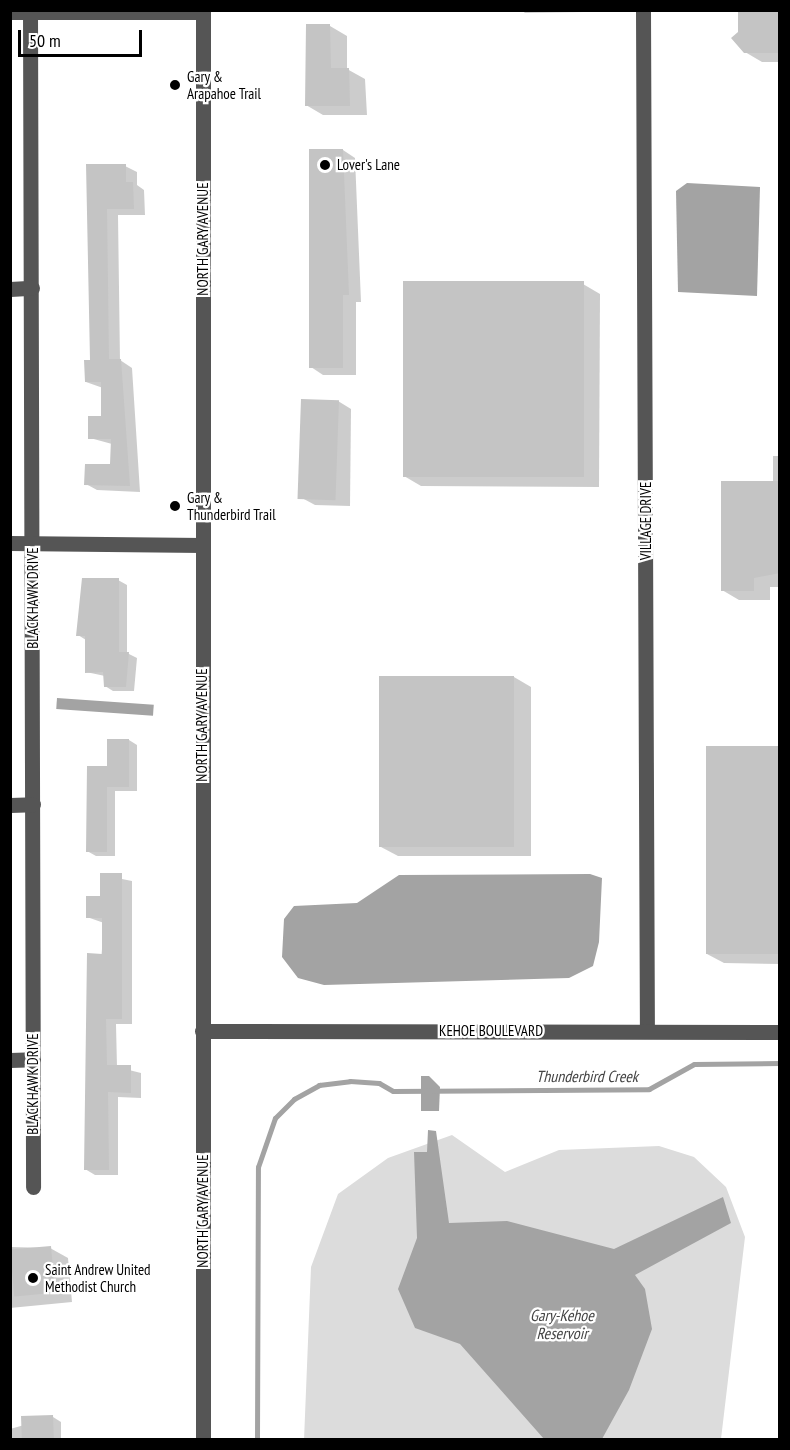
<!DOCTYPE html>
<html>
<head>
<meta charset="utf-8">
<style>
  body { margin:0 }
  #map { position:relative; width:790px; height:1450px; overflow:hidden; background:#fff; font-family:"PT Sans Narrow",sans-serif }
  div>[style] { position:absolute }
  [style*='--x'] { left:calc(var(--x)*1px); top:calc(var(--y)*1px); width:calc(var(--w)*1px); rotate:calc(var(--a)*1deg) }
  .green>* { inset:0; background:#dcdcdc }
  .water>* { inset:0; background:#a3a3a3; transform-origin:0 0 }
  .shadow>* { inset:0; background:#0003; transform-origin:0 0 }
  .stream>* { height:5px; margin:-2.5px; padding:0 2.5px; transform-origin:2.5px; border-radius:2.5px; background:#a3a3a3 }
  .building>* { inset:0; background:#c4c4c4; transform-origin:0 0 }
  .minor>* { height:15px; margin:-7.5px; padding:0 7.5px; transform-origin:7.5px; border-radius:7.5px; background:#555 }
  .dots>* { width:16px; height:16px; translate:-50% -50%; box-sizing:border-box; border:3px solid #fff; border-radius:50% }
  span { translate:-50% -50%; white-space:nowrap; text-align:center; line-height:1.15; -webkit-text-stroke:4.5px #fff; paint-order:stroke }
  .poi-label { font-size:15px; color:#000 }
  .left { translate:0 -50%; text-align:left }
  .street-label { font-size:15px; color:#000 }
  .water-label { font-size:16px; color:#444; font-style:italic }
  .frame { position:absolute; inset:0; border:12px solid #000; pointer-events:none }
  .scale { position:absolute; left:18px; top:30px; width:124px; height:27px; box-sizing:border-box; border:3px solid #000; border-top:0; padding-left:8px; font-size:18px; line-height:21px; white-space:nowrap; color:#000; -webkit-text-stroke:4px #fff; paint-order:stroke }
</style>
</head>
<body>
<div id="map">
  <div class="green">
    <i style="clip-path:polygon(452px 1135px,505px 1172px,559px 1150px,659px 1146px,694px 1157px,726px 1187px,745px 1237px,721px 1439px,304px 1440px,311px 1267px,338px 1194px,388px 1158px)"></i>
  </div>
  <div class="water">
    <i style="clip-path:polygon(687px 183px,760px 187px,757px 296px,678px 292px,676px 191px)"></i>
    <i style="left:57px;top:698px;width:97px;height:11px;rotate:4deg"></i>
    <i style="clip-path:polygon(590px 874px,602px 878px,599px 942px,593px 966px,569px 978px,324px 985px,298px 978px,282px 957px,284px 919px,294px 906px,357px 903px,399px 875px)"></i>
    <i style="clip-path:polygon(421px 1076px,429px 1076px,440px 1087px,439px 1111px,421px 1111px)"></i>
    <i style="clip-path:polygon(428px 1130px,436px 1131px,449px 1223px,507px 1221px,614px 1249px,723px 1197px,731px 1223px,635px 1275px,645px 1289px,652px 1329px,629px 1390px,602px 1439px,544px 1439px,460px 1344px,415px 1328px,398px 1289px,417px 1238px,414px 1152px,427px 1152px)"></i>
  </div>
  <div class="shadow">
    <i style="clip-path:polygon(521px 10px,583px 10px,584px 12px,525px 13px)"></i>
    <i style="clip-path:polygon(780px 10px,780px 62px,762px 62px,745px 52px)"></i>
    <i style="clip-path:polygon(308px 26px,330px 26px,347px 36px,347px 69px,365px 79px,367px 115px,323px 115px,306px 105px)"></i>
    <i style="clip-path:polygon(343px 150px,355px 158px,361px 302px,356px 302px,356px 375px,323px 375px,311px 367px)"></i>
    <i style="clip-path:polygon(87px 166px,125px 166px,137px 172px,137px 185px,144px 190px,145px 215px,118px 215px,120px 360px,132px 368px,140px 492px,97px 490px,86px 484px,111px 466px,112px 444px,90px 438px,102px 418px,103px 388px,86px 382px,92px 361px)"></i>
    <i style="clip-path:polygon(779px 202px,780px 202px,780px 299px,778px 298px)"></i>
    <i style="clip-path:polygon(583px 284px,600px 294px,599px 487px,421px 486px,404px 476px)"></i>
    <i style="clip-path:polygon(338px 401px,351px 409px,350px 506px,315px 505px,302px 498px)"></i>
    <i style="clip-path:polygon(773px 456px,780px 456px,780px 587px,770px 587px,770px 600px,739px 600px,722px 590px,773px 483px)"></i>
    <i style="clip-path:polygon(118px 580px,127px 585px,127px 653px,137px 658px,134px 691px,113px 691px,105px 686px,105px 676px,86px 672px,86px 640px,78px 635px)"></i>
    <i style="clip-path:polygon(514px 677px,531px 687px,531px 856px,398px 856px,381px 847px)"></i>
    <i style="clip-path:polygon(129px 740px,137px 745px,137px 791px,115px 791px,115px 856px,96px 856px,87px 851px,108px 767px)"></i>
    <i style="clip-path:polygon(780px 748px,780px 964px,724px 963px,707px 954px)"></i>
    <i style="clip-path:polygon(102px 875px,132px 881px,132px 1024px,116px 1024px,117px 1067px,141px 1073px,141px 1098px,118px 1097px,118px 1175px,95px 1175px,85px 1169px,104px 923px,87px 917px,102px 898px)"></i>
    <i style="left:10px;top:975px;width:1px;height:35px;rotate:45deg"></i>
    <i style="clip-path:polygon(10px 1247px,50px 1248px,68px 1258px,72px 1302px,10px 1308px)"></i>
    <i style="clip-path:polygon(53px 1417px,61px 1422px,61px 1440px,10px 1440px,10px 1429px)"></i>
  </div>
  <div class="stream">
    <i style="--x:257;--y:1440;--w:273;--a:-89.8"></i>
    <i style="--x:258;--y:1167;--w:52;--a:-70.9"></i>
    <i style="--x:275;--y:1118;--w:27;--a:-45"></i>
    <i style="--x:294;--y:1099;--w:29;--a:-29"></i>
    <i style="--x:319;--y:1085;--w:31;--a:-7"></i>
    <i style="--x:350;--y:1081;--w:29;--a:4"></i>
    <i style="--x:379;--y:1083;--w:16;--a:30"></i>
    <i style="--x:393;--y:1091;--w:256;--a:-0.4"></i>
    <i style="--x:649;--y:1089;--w:51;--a:-29.1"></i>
    <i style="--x:694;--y:1064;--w:86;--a:-0.7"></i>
  </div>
  <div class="building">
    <i style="clip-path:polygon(738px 10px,780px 10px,780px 53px,744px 53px,731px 38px,738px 32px)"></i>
    <i style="clip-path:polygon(306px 24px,330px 24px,331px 68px,349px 68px,350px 106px,305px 106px)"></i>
    <i style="clip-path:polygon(309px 149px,343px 149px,349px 295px,343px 295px,343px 368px,309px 368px)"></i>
    <i style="clip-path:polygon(86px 164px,126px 164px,126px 182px,133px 182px,134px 209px,107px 209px,109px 359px,121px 359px,130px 486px,84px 485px,85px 464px,110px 464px,111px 439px,88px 439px,88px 416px,101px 416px,101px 382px,85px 382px,84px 360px,90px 360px)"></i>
    <i style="left:403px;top:281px;width:181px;height:196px"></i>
    <i style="left:301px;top:399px;width:38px;height:100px;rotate:2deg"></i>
    <i style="clip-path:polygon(721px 481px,780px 481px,780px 573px,754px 578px,754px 591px,721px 591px)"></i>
    <i style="clip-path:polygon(82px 578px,119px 578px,119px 652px,129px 652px,126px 687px,104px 687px,103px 672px,85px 673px,85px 636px,76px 636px)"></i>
    <i style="left:379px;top:676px;width:135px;height:171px"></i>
    <i style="clip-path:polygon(107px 739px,129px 739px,129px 787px,107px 787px,107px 852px,86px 852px,87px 766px,107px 766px)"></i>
    <i style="left:706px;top:746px;width:74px;height:208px"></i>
    <i style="clip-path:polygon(100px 873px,122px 873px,122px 1019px,106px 1019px,107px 1065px,131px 1065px,131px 1093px,108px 1092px,109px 1170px,84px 1170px,87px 953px,102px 954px,102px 918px,86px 918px,86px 896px,100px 896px)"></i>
    <i style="left:51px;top:1246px;width:47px;height:41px;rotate:85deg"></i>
    <i style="left:53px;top:1415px;width:25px;height:32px;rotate:88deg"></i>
  </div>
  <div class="minor">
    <i style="--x:30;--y:10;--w:1177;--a:89.85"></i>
    <i style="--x:643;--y:10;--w:1021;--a:89.78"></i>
    <i style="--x:10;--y:12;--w:193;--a:0"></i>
    <i style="--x:10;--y:289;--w:22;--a:-3"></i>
    <i style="--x:10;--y:543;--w:193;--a:0.6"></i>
    <i style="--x:10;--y:805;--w:23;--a:-2"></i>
    <i style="--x:202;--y:1031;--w:578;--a:0.1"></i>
    <i style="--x:10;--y:1060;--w:23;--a:-2"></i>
    <i style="--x:203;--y:1440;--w:1430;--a:-90"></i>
  </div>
  <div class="dots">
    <i style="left:175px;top:85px;background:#000"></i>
    <i style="left:325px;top:165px;background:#000"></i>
    <i style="left:175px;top:506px;background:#000"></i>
    <i style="left:33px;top:1278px;background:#000"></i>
  </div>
  <div class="poi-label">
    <span class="left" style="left:187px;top:85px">Gary &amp;<br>Arapahoe Trail</span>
    <span class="left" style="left:337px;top:165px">Lover's Lane</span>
    <span class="left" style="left:187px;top:506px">Gary &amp;<br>Thunderbird Trail</span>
    <span class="left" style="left:45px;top:1278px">Saint Andrew United<br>Methodist Church</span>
  </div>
  <div class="street-label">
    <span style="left:203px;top:239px;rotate:-90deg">NORTH GARY AVENUE</span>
    <span style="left:646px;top:521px;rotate:-90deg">VILLAGE DRIVE</span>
    <span style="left:33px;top:598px;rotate:-90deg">BLACKHAWK DRIVE</span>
    <span style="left:202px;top:725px;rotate:-90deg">NORTH GARY AVENUE</span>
    <span style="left:491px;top:1031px">KEHOE BOULEVARD</span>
    <span style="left:33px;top:1084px;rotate:-90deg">BLACKHAWK DRIVE</span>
    <span style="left:203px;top:1211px;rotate:-90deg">NORTH GARY AVENUE</span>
  </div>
  <div class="water-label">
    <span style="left:587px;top:1076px">Thunderbird Creek</span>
    <span style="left:562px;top:1324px">Gary-Kehoe<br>Reservoir</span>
  </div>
  <div class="frame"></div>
  <div class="scale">50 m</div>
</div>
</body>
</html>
